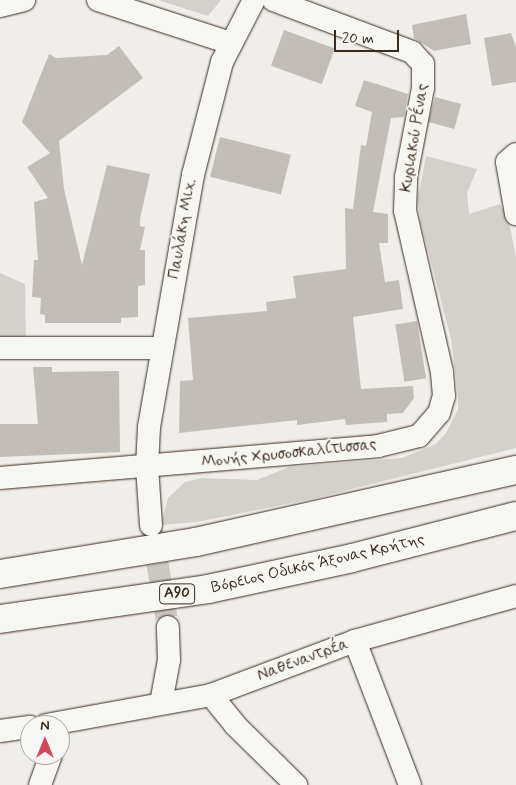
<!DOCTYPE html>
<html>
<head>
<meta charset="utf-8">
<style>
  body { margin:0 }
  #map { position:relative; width:516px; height:785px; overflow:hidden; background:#efeeea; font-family:Mynerve,sans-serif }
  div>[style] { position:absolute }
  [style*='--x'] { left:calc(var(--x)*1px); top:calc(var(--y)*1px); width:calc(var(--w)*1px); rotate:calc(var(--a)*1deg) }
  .green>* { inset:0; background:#d4d1cc }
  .building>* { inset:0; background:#c2bdb7; transform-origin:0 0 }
  .minor-tunnel>* { height:22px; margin-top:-11px; transform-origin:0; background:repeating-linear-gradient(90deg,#cbc7c1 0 22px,transparent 0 33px) }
  .roads { filter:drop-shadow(0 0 1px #3b2a1e) drop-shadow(0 0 1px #3b2a1e) }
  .minor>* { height:22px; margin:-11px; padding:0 11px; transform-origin:11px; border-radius:11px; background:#f6f6f2 }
  .highway>* { height:28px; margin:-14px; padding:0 14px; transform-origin:14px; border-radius:14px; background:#f6f6f2 }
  span { translate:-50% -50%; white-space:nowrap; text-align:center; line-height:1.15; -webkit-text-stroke:4px #f6f6f2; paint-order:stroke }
  .shield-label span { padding:1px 4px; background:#f6f6f2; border:1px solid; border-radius:4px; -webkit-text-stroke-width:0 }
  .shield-label { font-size:15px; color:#3b2a1e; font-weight:700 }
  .street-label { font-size:16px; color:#3b2a1e }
  .north { position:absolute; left:20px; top:715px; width:50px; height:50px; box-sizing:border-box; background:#f6f6f2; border:1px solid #aba49d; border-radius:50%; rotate:0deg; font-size:14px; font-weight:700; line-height:20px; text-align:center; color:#3b2a1e }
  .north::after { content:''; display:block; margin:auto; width:18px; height:22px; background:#d1495b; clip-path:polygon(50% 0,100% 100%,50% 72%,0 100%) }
  .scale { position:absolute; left:334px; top:30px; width:65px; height:22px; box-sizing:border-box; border:2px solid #3b2a1e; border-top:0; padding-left:6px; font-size:15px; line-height:18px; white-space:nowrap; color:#3b2a1e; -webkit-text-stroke:4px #f6f6f2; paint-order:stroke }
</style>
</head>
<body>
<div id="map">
  <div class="green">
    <i style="clip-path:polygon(158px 0,221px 0,208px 16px)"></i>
    <i style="clip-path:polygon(426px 156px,477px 169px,467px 193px,469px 214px,500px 204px,509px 222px,516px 257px,516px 448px,312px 499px,197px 522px,161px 525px,168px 498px,185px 482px,202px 478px,257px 480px,289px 467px,402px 458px,436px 444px,446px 433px,458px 409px,458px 395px,451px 339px,420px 220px,418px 198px)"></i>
    <i style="clip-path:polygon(0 273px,25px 284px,26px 338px,0 338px)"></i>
  </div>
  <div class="building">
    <i style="clip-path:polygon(466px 14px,471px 44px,434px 51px,414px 38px,412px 25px)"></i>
    <i style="left:284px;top:30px;width:54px;height:38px;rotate:20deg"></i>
    <i style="clip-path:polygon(511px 33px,516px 47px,516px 82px,492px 86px,484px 38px)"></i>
    <i style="clip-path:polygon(119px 46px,143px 78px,59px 141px,64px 189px,82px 265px,107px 165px,150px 174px,140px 219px,140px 226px,145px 227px,140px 250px,145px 250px,145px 285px,138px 286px,138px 317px,121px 318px,121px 323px,45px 323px,45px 315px,40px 314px,41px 298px,32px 297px,34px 260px,38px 260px,34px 202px,48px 198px,27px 167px,50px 153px,22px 122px,49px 54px,56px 58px,107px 55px)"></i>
    <i style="clip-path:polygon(364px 80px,408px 94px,404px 117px,391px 118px,373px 212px,388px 214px,388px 243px,379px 243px,385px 282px,399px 280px,403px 309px,353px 317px,361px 389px,413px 386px,414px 398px,403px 413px,387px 414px,387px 422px,346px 425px,345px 419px,297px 425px,297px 420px,179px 433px,180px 381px,193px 380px,188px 318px,267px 311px,266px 302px,296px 298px,293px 276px,346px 269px,345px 208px,353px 209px,361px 145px,366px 146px,372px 112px,355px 106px)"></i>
    <i style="left:435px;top:97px;width:27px;height:26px;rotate:15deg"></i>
    <i style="left:220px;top:137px;width:73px;height:41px;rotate:14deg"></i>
    <i style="left:417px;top:321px;width:58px;height:22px;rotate:81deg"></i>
    <i style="clip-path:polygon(33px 367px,52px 367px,52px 372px,119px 371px,120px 452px,0 457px,0 424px,38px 424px)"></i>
  </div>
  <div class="minor-tunnel">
    <i style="--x:152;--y:531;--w:97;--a:80.5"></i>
  </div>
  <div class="roads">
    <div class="minor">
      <i style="--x:98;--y:0;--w:139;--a:18"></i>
      <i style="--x:0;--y:6;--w:25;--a:-14"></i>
      <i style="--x:516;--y:154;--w:12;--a:138"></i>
      <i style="--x:507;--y:162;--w:53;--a:80.2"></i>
      <i style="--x:0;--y:348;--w:162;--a:0"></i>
      <i style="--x:0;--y:478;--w:379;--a:-4.8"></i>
      <i style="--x:378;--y:446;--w:42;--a:-13.7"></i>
      <i style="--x:419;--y:436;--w:30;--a:-49"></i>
      <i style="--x:439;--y:413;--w:18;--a:-74"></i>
      <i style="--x:444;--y:396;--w:24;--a:-95"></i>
      <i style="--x:442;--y:372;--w:165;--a:-102.9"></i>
      <i style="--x:405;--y:211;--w:34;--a:-88"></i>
      <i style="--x:406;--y:177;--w:91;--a:-79.2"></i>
      <i style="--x:423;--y:88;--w:24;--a:-90"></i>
      <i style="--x:423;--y:64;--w:16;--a:-133"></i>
      <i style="--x:412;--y:52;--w:148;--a:-159.5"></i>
      <i style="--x:151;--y:525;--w:58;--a:-93.9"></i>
      <i style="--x:147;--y:467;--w:40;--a:-87.1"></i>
      <i style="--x:149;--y:427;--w:256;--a:-80.1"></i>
      <i style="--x:193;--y:175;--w:117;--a:-75.6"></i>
      <i style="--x:222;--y:62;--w:70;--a:-62.7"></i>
      <i style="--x:355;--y:641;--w:167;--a:-15.6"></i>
      <i style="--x:211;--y:695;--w:38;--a:51"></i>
      <i style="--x:235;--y:725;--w:86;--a:44.5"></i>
      <i style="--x:161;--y:703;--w:44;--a:-79.5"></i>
      <i style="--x:169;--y:660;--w:33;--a:-92"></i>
      <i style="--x:46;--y:725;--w:168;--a:-10.3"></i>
      <i style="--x:211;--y:695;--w:154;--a:-20.6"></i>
      <i style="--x:355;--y:641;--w:154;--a:69.1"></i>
      <i style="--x:0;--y:731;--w:30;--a:-8"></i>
      <i style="--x:40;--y:785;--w:32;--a:-70"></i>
    </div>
    <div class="highway">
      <i style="--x:0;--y:574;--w:199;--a:-9.3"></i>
      <i style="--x:196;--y:542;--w:328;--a:-12.7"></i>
      <i style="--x:0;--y:619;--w:210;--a:-8.2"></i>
      <i style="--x:208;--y:589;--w:147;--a:-12.1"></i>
      <i style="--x:352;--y:558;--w:169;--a:-14.4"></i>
    </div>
  </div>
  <div class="shield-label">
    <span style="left:177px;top:594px">Α90</span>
  </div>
  <div class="street-label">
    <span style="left:415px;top:138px;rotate:-81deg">Κυριακού Ρένας</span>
    <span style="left:183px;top:229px;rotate:-80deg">Παυλάκη Μιχ.</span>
    <span style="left:289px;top:454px;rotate:-6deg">Μονής Χρυσοσκαλίτισσας</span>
    <span style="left:318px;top:564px;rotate:-13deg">Βόρειος Οδικός Άξονας Κρήτης</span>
    <span style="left:303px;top:660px;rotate:-20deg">Ναθεναντρέα</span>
  </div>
  <div class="north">N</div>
  <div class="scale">20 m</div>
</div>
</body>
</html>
